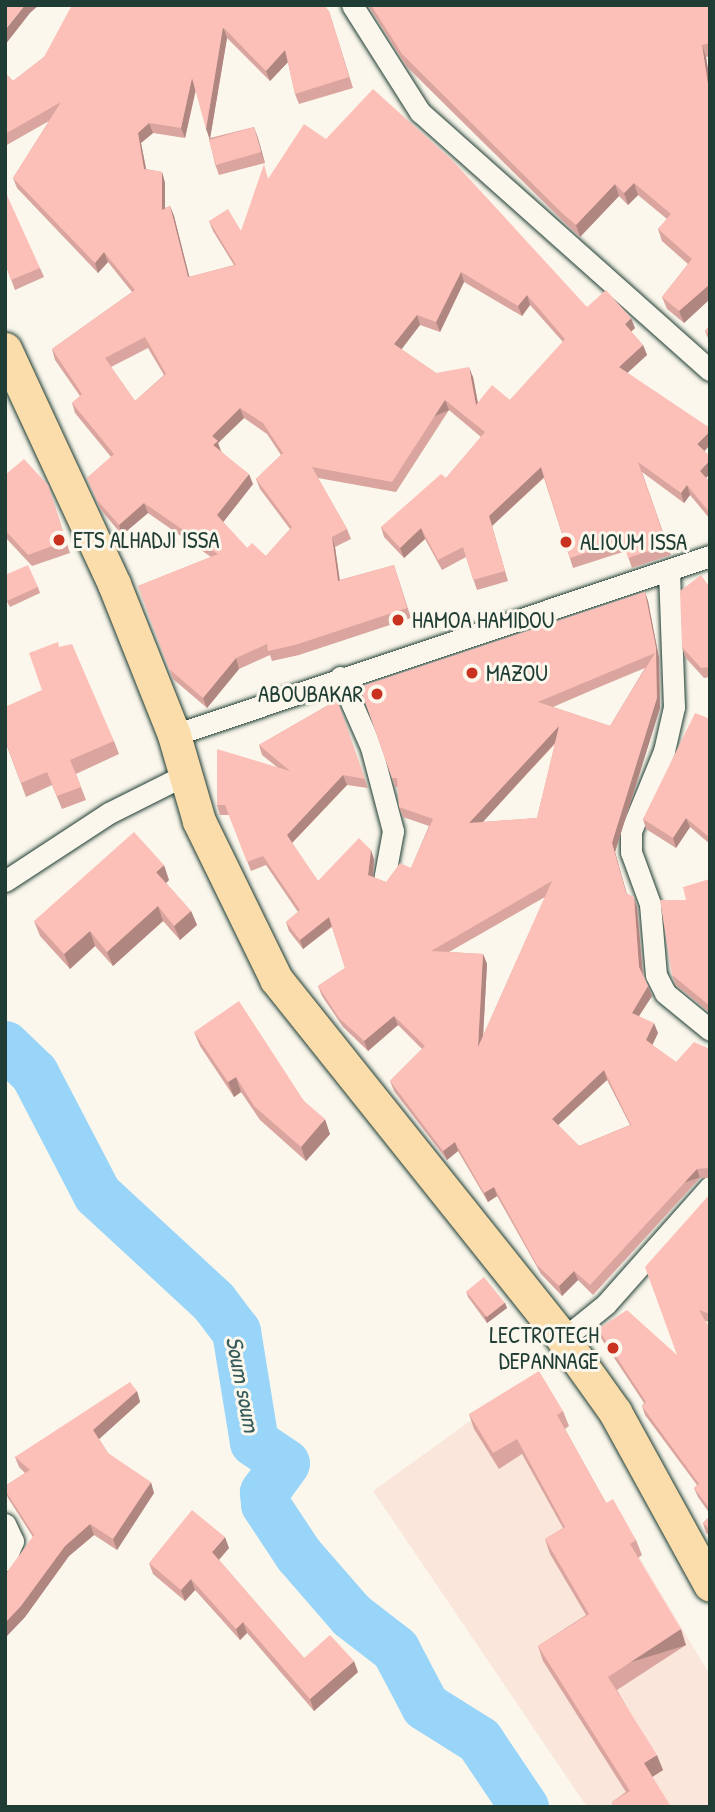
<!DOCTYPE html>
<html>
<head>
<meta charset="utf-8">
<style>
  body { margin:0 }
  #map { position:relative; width:715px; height:1812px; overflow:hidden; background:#fbf7ec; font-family:"Patrick Hand",sans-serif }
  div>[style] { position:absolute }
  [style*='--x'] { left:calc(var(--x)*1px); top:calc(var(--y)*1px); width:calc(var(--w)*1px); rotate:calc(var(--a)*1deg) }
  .built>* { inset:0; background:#fbe6dc }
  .river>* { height:49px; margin:-24.5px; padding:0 24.5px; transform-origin:24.5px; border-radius:24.5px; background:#98d5f9 }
  .roads { filter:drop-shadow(0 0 2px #1f3d34) drop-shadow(0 0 2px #1f3d34) }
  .street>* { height:21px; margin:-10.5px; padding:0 10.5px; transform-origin:10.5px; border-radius:10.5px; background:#fbf7ec }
  .primary>* { height:33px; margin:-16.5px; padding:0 16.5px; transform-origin:16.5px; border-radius:16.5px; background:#faddab }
  .wall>* { inset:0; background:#d9a59e }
  .shaded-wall>* { inset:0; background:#b08681; transform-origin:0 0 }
  .building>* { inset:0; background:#fcc0b8; transform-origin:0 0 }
  .dots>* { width:19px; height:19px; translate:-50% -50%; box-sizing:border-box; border:4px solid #fbf7ec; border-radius:50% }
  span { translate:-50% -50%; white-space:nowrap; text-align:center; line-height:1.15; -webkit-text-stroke:6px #fbf7ec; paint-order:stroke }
  .poi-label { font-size:23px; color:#1f3d34 }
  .left { translate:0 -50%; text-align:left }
  .right { translate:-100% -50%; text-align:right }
  .water-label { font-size:24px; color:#375b5b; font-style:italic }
  .frame { position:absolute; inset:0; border:7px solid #1f3d34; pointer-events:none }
</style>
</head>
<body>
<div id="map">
  <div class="built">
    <i style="clip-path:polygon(531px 1377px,710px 1675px,710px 1807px,587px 1807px,373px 1491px)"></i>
  </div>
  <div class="river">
    <i style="--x:5;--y:1045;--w:40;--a:44"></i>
    <i style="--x:34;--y:1073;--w:136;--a:62.5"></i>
    <i style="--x:97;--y:1194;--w:158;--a:42.7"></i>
    <i style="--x:213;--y:1301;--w:38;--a:53"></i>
    <i style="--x:236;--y:1331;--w:112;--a:80.8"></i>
    <i style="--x:254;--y:1442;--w:37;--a:34"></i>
    <i style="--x:285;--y:1463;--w:36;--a:126"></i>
    <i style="--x:264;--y:1492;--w:12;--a:85"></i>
    <i style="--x:265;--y:1504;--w:60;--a:56.6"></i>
    <i style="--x:298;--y:1554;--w:81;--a:49"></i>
    <i style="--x:351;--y:1615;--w:56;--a:37.7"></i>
    <i style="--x:395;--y:1649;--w:64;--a:62.2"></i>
    <i style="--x:425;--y:1706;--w:64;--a:32.2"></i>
    <i style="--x:479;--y:1740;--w:81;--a:56.1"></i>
  </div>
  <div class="roads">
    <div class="street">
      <i style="--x:352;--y:5;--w:127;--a:57.6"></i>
      <i style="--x:420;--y:112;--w:388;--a:41.7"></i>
      <i style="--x:669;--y:571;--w:136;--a:87.9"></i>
      <i style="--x:674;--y:707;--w:45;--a:102.8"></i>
      <i style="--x:664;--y:751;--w:87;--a:112.4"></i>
      <i style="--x:631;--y:831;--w:21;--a:90"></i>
      <i style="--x:631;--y:852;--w:55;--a:69.9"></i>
      <i style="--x:650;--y:904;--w:71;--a:85.2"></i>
      <i style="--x:656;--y:975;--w:20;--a:63"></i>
      <i style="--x:665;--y:993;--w:58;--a:39.4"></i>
      <i style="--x:340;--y:677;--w:77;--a:66.1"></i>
      <i style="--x:371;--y:747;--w:87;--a:75.3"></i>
      <i style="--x:393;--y:831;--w:50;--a:100.4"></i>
      <i style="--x:174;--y:735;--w:565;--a:-18.47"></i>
      <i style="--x:5;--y:881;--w:124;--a:-33.2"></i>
      <i style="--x:109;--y:813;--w:85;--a:-26.6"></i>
      <i style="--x:563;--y:1339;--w:55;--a:-39.1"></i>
      <i style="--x:606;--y:1304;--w:157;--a:-48.4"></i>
      <i style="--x:5;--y:1524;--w:19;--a:65"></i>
      <i style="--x:13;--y:1541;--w:21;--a:113"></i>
    </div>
    <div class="primary">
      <i style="--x:5;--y:349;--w:259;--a:65.1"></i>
      <i style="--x:114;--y:584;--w:162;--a:68.3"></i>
      <i style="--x:174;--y:735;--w:90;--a:73.8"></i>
      <i style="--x:199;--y:821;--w:176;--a:64"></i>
      <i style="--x:276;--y:979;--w:460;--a:51.4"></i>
      <i style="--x:563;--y:1339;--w:90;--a:54.5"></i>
      <i style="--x:615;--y:1412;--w:197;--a:61.2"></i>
    </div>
  </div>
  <div class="wall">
    <i style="clip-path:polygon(368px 5px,710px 5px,710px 56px,706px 57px,710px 82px,710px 299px,684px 323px,667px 309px,662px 297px,688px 264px,662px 241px,658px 229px,667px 219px,638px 195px,628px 205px,619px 196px,580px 237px,567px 225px,406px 66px)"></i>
    <i style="clip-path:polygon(evenodd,329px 11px,353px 88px,299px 104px,295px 94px,288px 62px,270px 81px,227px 38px,210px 138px,254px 127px,265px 163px,219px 175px,215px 164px,209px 138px,196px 90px,185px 138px,153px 133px,141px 143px,146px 169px,162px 172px,165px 183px,165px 208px,170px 206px,174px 216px,189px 277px,234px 265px,213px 231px,209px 221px,241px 231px,269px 178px,587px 307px,635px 328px,631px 332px,643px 345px,647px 355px,627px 373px,704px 451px,706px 478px,710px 482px,710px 519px,690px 495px,684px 503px,642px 472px,671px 555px,632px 568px,626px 551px,573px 568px,544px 478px,492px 526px,508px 581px,477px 590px,466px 557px,442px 570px,425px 539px,404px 558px,384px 537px,381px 527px,446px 478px,481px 437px,449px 410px,396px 492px,318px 478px,347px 529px,351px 539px,335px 547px,340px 580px,394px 565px,411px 618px,299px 655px,272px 661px,270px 655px,239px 669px,207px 708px,173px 679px,138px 586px,211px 557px,148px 513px,122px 535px,101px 510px,87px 478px,111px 457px,75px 413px,72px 403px,80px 396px,55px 360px,52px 349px,132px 292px,108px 262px,98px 273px,17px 188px,13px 178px,49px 121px,5px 146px,5px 73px,13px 81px,44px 57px,329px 11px,464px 282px,522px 316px,530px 305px,563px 342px,510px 400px,478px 403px,473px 377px,436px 373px,401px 349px,420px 325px,440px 332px,464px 282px,329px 11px,148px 348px,164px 375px,135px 401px,111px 367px,148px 348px,329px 11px,244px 418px,267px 434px,281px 455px,256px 479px,260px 489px,290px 529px,266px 556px,247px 548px,223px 522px,253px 484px,221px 451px,218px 443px,244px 418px)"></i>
    <i style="clip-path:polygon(5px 263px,40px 268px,44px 277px,15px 290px)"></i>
    <i style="clip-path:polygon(710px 325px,710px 343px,705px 331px)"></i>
    <i style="clip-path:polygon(5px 475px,48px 485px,70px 553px,32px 566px,5px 537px)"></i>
    <i style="clip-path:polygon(5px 575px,38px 587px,40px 593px,10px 607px,5px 598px)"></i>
    <i style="clip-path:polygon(710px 584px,710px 677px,704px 678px,685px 657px,682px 647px,708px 585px)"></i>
    <i style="clip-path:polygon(evenodd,645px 592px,648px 601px,659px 658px,660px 708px,615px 852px,627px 894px,637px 907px,643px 974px,652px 996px,639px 1016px,658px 1033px,652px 1045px,676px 1062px,710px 1049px,710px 1178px,700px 1178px,593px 1295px,578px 1280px,562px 1296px,541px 1274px,497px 1196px,488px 1202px,458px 1151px,447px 1160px,394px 1091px,390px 1081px,422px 1049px,398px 1025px,368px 1051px,343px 1027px,322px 996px,318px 986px,345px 968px,332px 927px,303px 949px,289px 931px,286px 922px,298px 912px,266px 865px,251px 871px,229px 815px,220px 815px,217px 805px,277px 767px,262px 755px,259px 745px,337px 700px,368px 788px,347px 785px,292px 843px,318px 881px,371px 850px,374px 860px,373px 877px,386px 882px,411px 868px,429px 826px,403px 817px,399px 807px,398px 787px,395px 787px,360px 687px,645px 592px,645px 668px,610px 726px,553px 707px,597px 688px,645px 668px,645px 592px,555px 744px,537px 818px,482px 822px,555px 744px,645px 592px,545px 897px,483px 1036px,487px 964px,483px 954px,449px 952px,545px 897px,645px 592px,607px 1080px,630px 1125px,579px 1146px,558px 1125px,607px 1080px)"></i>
    <i style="clip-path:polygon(60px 647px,114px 741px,119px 754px,76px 774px,86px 800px,62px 809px,52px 785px,26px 797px,5px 741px,42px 690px)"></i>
    <i style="clip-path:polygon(710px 719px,710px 844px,690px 827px,676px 848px,646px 829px,643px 819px)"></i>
    <i style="clip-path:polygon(710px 879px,710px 1013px,676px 985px,672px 975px,686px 900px)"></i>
    <i style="clip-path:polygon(169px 880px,166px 883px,191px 911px,197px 925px,180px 940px,163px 921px,113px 966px,95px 946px,70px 969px,40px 936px,34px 921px)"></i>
    <i style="clip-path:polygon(194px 1032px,304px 1101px,330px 1134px,306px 1161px,260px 1120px,241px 1092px,234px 1097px,200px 1046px)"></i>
    <i style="clip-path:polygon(710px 1194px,710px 1322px,705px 1321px,710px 1329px,710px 1514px,698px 1497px,694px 1488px,697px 1485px,645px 1415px,642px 1406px,644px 1403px,601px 1338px,598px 1329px,677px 1355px)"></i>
    <i style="clip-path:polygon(466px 1291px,505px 1303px,507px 1308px,487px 1323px,468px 1297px)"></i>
    <i style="clip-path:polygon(137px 1391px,140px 1402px,99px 1439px,108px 1453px,154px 1493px,117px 1550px,94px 1535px,69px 1556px,25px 1617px,5px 1638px,5px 1575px,33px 1537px,8px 1498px,5px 1491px,5px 1486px,25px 1473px,19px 1467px,15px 1457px)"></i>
    <i style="clip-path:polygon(563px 1411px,569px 1426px,565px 1429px,606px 1503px,636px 1540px,642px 1555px,638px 1558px,686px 1645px,617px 1690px,663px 1770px,652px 1777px,671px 1807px,613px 1807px,612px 1802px,626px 1792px,543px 1661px,538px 1646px,586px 1615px,550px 1554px,545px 1539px,563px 1528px,522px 1454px,499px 1469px,474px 1429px,469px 1414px)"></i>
    <i style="clip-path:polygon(710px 1516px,710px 1536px,706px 1533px,703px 1523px)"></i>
    <i style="clip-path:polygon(229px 1548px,219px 1560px,304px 1658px,358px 1672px,314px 1711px,247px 1633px,240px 1640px,195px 1590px,185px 1601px,153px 1574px,149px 1563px)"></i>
  </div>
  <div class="shaded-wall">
    <i style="clip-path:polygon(25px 5px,39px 5px,30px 13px,5px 45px,5px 30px)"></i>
    <i style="clip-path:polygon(223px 27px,227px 38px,210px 139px,206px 129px)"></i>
    <i style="clip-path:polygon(702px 45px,706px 57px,710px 82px,710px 99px)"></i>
    <i style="clip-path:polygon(285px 50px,289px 61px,270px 81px,266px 71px)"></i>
    <i style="clip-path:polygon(192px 78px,196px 88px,185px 138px,181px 128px)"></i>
    <i style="clip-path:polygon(149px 123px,153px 133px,141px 143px,148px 179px,144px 169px,138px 133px)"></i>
    <i style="clip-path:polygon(254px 127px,258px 138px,265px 163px,261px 152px)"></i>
    <i style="clip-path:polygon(162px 172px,165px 183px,165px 220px,162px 210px)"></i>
    <i style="clip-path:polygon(634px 183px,638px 195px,628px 205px,624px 193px)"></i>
    <i style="clip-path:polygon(615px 184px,619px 196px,580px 237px,576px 225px)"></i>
    <i style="clip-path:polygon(170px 206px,174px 216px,192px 287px,188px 277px)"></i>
    <i style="clip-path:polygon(104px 252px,108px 262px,98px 273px,95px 263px)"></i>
    <i style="clip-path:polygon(461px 272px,464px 282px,440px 332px,436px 322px)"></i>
    <i style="clip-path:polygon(710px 284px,710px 299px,684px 323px,679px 311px)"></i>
    <i style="clip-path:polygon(527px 295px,530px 305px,522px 316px,518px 306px)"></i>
    <i style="clip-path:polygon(417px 315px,420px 325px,398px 354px,394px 344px)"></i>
    <i style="clip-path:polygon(631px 318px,635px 328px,628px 334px,625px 324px)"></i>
    <i style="clip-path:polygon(643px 345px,647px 355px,623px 377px,619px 367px)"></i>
    <i style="clip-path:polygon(469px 367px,473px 377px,480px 415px,476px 405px)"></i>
    <i style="left:445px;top:400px;width:11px;height:98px;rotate:68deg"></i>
    <i style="clip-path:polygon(240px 408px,244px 418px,218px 443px,221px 451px,213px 445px,212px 436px)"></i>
    <i style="clip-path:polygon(710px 431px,710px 445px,701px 455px,697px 444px)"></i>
    <i style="clip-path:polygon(710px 460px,710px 474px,703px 481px,700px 471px)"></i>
    <i style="clip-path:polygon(541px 467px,544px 477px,492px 526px,508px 581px,489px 516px)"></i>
    <i style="clip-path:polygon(249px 474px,253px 484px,221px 525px,217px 515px)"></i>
    <i style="clip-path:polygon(687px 485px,690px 495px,684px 503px,681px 493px)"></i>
    <i style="clip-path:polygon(144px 503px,148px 513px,122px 535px,119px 525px)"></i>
    <i style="clip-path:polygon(421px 528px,425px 539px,404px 558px,400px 548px)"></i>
    <i style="clip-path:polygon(332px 537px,335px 547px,341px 591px,338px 581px)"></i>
    <i style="clip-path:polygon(645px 592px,648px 601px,659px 658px,660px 708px,615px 852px,629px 903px,612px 843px,656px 648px)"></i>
    <i style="clip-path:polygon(236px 658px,239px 669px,207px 708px,203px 698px)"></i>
    <i style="clip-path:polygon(559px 726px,562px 735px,473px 833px,469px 823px)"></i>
    <i style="clip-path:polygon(343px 775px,347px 785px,290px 845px,287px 835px)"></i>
    <i style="clip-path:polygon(686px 818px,690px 827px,676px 848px,673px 838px)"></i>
    <i style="clip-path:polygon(371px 850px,374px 860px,372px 885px,368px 875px)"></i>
    <i style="clip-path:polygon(164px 865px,169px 880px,162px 887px,156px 872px)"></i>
    <i style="clip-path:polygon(634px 897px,637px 907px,643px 976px,639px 967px)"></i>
    <i style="clip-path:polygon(158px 906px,163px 921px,113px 966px,107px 952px)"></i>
    <i style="clip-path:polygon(191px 911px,197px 925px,180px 940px,174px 926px)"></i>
    <i style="clip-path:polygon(329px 917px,332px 926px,303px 949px,300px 940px)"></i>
    <i style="clip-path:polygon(90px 931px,95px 946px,70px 969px,64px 954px)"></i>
    <i style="clip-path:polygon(483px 954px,487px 964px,482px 1056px,478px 1047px)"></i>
    <i style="clip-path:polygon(648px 986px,652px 996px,635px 1022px,632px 1013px)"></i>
    <i style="clip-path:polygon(394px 1016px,398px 1025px,368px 1051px,364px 1041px)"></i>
    <i style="clip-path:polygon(654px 1023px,658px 1033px,650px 1050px,646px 1040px)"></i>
    <i style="clip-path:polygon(604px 1070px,607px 1080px,555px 1128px,552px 1119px)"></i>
    <i style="clip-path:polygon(236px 1077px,241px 1092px,234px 1097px,228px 1082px)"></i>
    <i style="clip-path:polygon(325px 1119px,330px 1134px,306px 1161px,301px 1147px)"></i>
    <i style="clip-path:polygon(455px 1142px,458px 1151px,447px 1160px,443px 1151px)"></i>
    <i style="left:697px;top:1169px;width:9px;height:158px;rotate:72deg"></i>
    <i style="clip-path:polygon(494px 1187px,497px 1196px,488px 1202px,484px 1193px)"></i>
    <i style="clip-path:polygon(574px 1271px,578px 1280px,562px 1296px,559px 1286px)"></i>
    <i style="clip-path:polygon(505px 1303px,507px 1308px,487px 1323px,485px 1317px)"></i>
    <i style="clip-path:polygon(137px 1391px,140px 1402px,97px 1441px,93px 1430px)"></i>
    <i style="clip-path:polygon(151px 1482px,154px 1493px,117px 1550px,113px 1539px)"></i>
    <i style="clip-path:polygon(90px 1524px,94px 1535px,69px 1556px,25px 1617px,5px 1638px,5px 1623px,65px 1546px)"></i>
    <i style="clip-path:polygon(225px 1537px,229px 1548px,216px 1563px,212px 1552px)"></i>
    <i style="clip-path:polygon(191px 1579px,195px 1590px,185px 1601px,181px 1590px)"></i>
    <i style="clip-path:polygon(243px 1622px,247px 1633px,240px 1640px,236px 1629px)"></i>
    <i style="left:681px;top:1629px;width:17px;height:87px;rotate:73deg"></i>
    <i style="clip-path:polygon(354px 1661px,358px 1672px,314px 1711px,310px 1699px)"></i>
    <i style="clip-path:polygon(657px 1755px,663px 1770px,649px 1779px,644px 1763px)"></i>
  </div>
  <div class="building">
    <i style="clip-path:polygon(5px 5px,25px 5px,5px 30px)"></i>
    <i style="clip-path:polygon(evenodd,72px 5px,324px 5px,329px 11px,349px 77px,295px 94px,285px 50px,266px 71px,223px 27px,206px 129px,192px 78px,181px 128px,149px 123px,138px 133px,144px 169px,162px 172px,162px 210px,170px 206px,188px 277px,236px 265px,209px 221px,228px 209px,241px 231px,264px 164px,268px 179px,304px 124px,326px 139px,373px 89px,452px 160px,587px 307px,606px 290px,631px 318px,625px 324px,643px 345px,619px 367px,710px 428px,710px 431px,697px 444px,710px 456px,710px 460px,700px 471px,710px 482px,710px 511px,709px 512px,687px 485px,681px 493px,638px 462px,667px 545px,628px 558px,623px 541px,570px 558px,541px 467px,489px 516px,505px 571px,473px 580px,463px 547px,438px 560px,421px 528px,400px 548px,381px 527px,441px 474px,446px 478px,485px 432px,445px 400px,392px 482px,312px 467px,347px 529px,332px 537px,338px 581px,394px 565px,407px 608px,295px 645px,268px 651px,267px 644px,236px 658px,203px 698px,169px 669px,138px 586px,218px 554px,144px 503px,119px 525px,97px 500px,87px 478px,114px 454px,72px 403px,82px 394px,52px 349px,135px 290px,104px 252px,95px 263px,13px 178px,61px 102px,5px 134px,5px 73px,13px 81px,44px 57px,72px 5px,461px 272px,518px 306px,527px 295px,565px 339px,510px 400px,492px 385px,476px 405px,469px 367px,436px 373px,394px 344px,417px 315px,436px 322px,461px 272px,72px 5px,145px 337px,166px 374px,135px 401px,105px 358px,145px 337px,72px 5px,240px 408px,263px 423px,283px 453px,256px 479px,292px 527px,266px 556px,252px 543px,247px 548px,217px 515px,249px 474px,213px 445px,218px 441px,212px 436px,240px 408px)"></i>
    <i style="clip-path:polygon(371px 5px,710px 5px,710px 43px,702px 45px,710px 97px,710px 284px,679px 311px,662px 297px,692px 259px,658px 229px,671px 214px,634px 183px,624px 193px,615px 184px,576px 225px,562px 213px,402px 54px)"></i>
    <i style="left:254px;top:127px;width:26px;height:47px;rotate:74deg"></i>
    <i style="clip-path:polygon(5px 191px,40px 268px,11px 280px,5px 263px)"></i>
    <i style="clip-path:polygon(710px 325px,710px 336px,705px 331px)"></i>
    <i style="clip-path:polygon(24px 459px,48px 485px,66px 541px,28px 555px,5px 530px,5px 475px)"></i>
    <i style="clip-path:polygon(28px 565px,38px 587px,7px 601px,5px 597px,5px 575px)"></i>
    <i style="clip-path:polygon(701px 575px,708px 585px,710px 584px,710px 667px,701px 668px,682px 647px,680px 591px)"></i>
    <i style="clip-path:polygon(evenodd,645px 592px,656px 648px,657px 698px,612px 843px,626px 893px,634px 897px,639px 967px,648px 986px,632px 1013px,654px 1023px,646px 1040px,676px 1062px,694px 1042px,710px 1049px,710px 1168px,697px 1169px,590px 1285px,574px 1271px,559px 1286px,537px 1265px,494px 1187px,484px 1193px,455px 1142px,443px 1151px,390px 1081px,425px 1046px,394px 1016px,364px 1041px,339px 1018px,318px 986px,345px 968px,329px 917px,300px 940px,286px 922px,300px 910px,263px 856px,247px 862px,225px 805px,217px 805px,217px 749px,290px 771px,259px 745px,337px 700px,365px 779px,343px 775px,287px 835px,318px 881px,359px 838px,371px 850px,368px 875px,386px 882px,400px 863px,411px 868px,433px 819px,399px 807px,397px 778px,392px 778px,360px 687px,645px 592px,655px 653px,610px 726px,538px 702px,655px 653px,645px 592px,559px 726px,537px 818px,469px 823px,559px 726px,645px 592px,552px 881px,478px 1047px,483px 954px,431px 951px,552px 881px,645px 592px,604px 1070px,631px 1125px,579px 1146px,552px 1119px,604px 1070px)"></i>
    <i style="clip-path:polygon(58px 642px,59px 647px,72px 644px,114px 741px,70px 760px,81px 787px,57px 796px,47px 772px,21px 783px,5px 740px,5px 707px,42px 690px,29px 653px)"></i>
    <i style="clip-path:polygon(695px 713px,710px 719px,710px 838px,686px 818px,673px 838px,643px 819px)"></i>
    <i style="clip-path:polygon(134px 832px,164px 865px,156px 872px,191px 911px,174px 926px,158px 906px,107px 952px,90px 931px,64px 954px,34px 921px)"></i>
    <i style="clip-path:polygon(710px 879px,710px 1006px,672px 975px,660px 900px,686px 900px,683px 887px)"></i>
    <i style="clip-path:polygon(239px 1001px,304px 1101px,325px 1119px,301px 1147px,254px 1106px,236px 1077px,228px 1082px,194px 1032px)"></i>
    <i style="clip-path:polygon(710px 1194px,710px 1314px,699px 1310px,710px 1329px,710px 1509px,694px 1488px,699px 1484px,642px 1406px,646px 1402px,598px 1329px,627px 1310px,677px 1355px,645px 1267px)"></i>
    <i style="left:484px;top:1277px;width:33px;height:23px;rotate:51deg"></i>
    <i style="clip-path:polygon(539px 1371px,563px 1411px,557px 1415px,606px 1503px,613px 1499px,636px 1540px,630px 1544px,681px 1629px,608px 1677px,657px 1755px,644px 1763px,671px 1807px,615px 1807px,612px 1802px,630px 1791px,538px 1646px,589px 1614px,545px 1539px,565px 1527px,517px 1439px,493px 1453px,469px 1414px)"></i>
    <i style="clip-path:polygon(130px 1382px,137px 1391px,93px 1430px,108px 1453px,151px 1482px,113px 1539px,90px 1524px,65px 1546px,21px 1606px,5px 1623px,5px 1575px,34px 1535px,5px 1490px,5px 1486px,30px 1470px,15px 1457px)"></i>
    <i style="clip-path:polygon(192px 1510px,225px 1537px,212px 1552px,304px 1658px,330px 1635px,354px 1661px,310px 1699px,243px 1622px,236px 1629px,191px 1579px,181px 1590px,149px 1563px)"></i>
    <i style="clip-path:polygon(710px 1516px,710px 1530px,703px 1523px)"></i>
  </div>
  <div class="dots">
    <i style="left:59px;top:540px;background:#c8321e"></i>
    <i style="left:566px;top:542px;background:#c8321e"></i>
    <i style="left:398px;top:620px;background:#c8321e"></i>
    <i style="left:472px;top:673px;background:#c8321e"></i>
    <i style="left:377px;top:694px;background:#c8321e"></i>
    <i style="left:613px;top:1348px;background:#c8321e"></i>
  </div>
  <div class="poi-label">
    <span class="left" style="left:73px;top:540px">ETS ALHADJI ISSA</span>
    <span class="left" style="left:580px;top:542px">ALIOUM ISSA</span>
    <span class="left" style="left:412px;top:620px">HAMOA HAMIDOU</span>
    <span class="left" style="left:486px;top:673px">MAZOU</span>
    <span class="right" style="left:363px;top:694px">ABOUBAKAR</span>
    <span class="right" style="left:599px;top:1348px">LECTROTECH<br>DEPANNAGE</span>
  </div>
  <div class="water-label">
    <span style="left:243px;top:1384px;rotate:79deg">Soum soum</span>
  </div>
  <div class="frame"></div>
</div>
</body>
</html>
